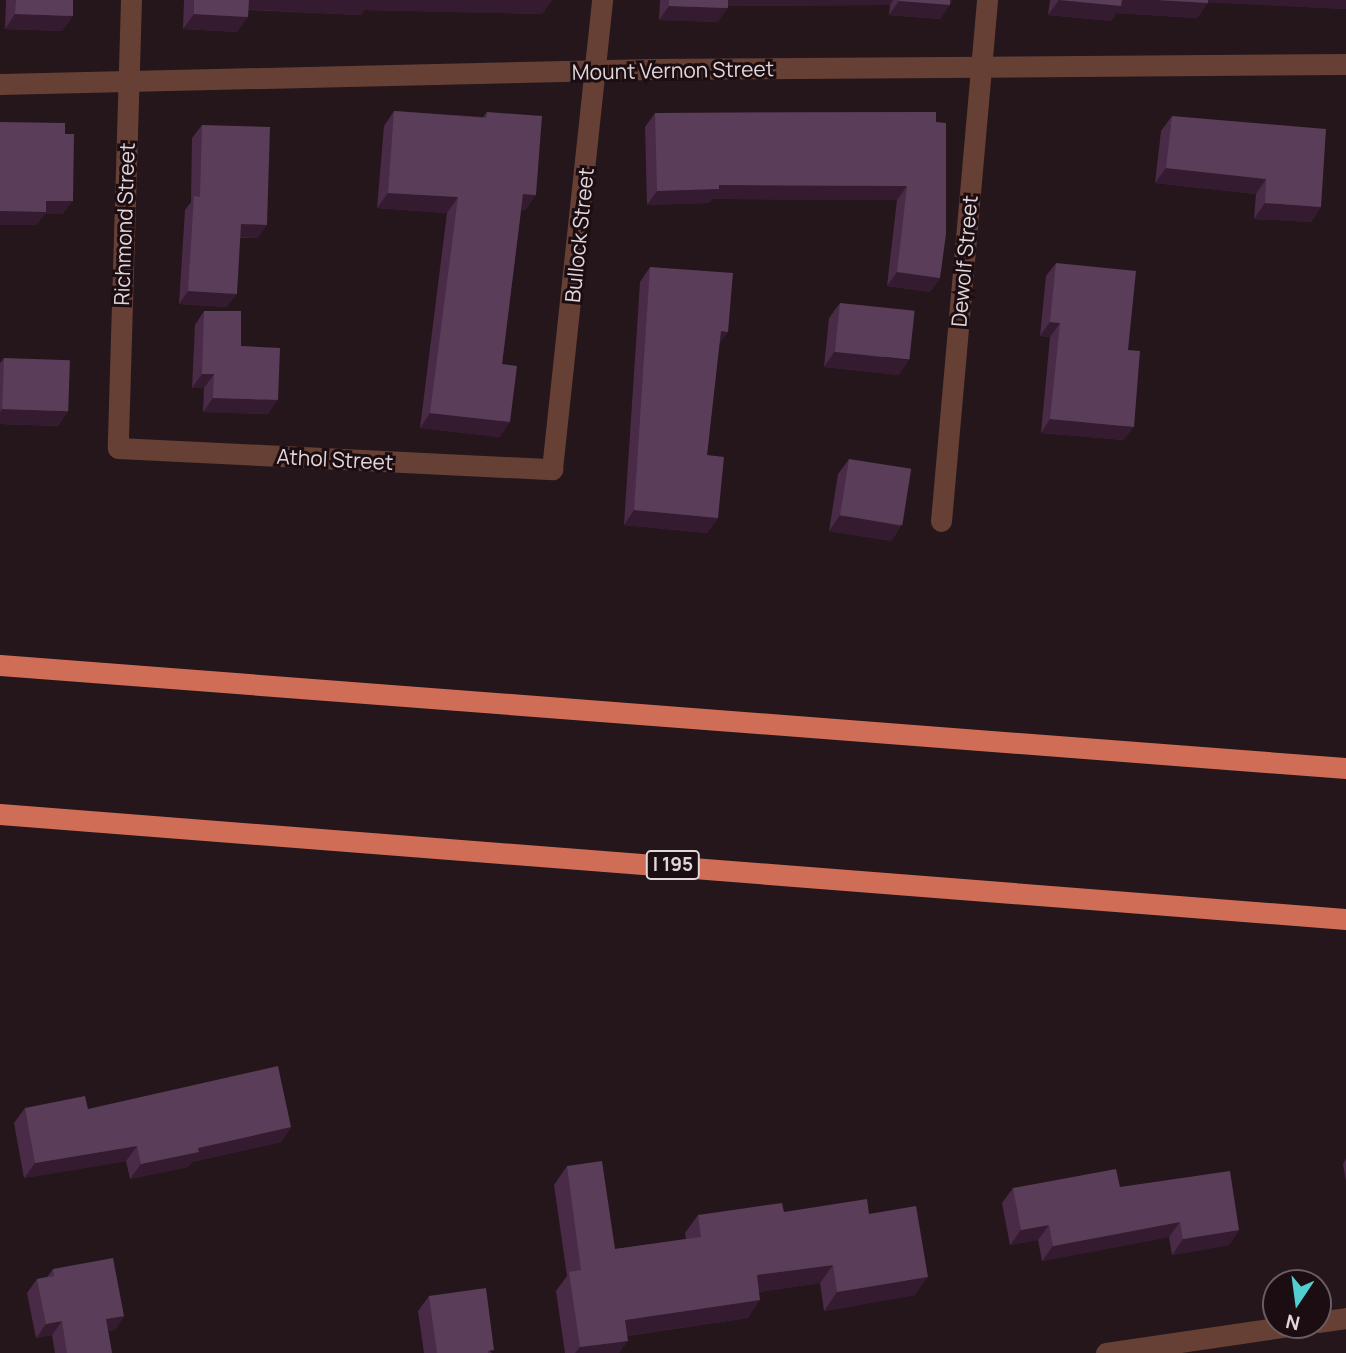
<!DOCTYPE html>
<html>
<head>
<meta charset="utf-8">
<style>
  body { margin:0 }
  #map { position:relative; width:1346px; height:1353px; overflow:hidden; background:#24161a; font-family:Manrope,sans-serif }
  div>[style] { position:absolute }
  [style*='--x'] { left:calc(var(--x)*1px); top:calc(var(--y)*1px); width:calc(var(--w)*1px); rotate:calc(var(--a)*1deg) }
  .minor>* { height:21px; margin:-10.5px; padding:0 10.5px; transform-origin:10.5px; border-radius:10.5px; background:#663f35 }
  .motorway>* { height:21px; margin:-10.5px; padding:0 10.5px; transform-origin:10.5px; border-radius:10.5px; background:#cf6d56 }
  .wall>* { inset:0; background:#492b48 }
  .shaded-wall>* { inset:0; background:#341b2f }
  .building>* { inset:0; background:#5a3d58; transform-origin:0 0 }
  span { translate:-50% -50%; white-space:nowrap; text-align:center; line-height:1.15; -webkit-text-stroke:6px #1b0d11; paint-order:stroke }
  .shield-label span { padding:2px 5px; background:#1b0d11; border:2px solid; border-radius:5px; -webkit-text-stroke-width:0 }
  .shield-label { font-size:19px; color:#e1d6d9; font-weight:700 }
  .street-label { font-size:21px; color:#e1d6d9 }
  .north { position:absolute; left:1262px; top:1269px; width:70px; height:70px; box-sizing:border-box; background:#1b0d11; border:2px solid #6a5d61; border-radius:50%; rotate:193deg; font-size:19px; font-weight:700; line-height:28px; text-align:center; color:#e1d6d9 }
  .north::after { content:''; display:block; margin:auto; width:24px; height:32px; background:#52cdd0; clip-path:polygon(50% 0,100% 100%,50% 72%,0 100%) }
</style>
</head>
<body>
<div id="map">
  <div class="minor">
    <i style="--x:131;--y:0;--w:448;--a:91.7"></i>
    <i style="--x:118;--y:448;--w:435;--a:2.8"></i>
    <i style="--x:552;--y:469;--w:472;--a:-83.9"></i>
    <i style="--x:0;--y:84;--w:652;--a:-1.32"></i>
    <i style="--x:652;--y:69;--w:694;--a:-0.41"></i>
    <i style="--x:941;--y:521;--w:523;--a:-84.95"></i>
    <i style="--x:1318;--y:1322;--w:28;--a:-8"></i>
    <i style="--x:1106;--y:1353;--w:192;--a:-8.4"></i>
  </div>
  <div class="motorway">
    <i style="--x:0;--y:665;--w:1350;--a:4.38"></i>
    <i style="--x:0;--y:814;--w:1350;--a:4.46"></i>
  </div>
  <div class="wall">
    <i style="clip-path:polygon(6px 0,73px 0,73px 16px,62px 31px,5px 29px)"></i>
    <i style="clip-path:polygon(184px 0,552px 0,542px 14px,364px 10px,361px 15px,248px 10px,237px 32px,183px 29px)"></i>
    <i style="clip-path:polygon(660px 0,953px 0,940px 19px,889px 15px,890px 5px,728px 6px,718px 22px,659px 20px)"></i>
    <i style="clip-path:polygon(1050px 0,1346px 0,1346px 9px,1208px 2px,1197px 18px,1116px 13px,1111px 21px,1048px 15px)"></i>
    <i style="clip-path:polygon(394px 111px,483px 117px,487px 112px,536px 195px,525px 210px,521px 210px,502px 364px,500px 437px,420px 428px,447px 213px,377px 208px,384px 126px)"></i>
    <i style="clip-path:polygon(936px 112px,940px 278px,930px 292px,887px 286px,897px 200px,712px 199px,709px 203px,647px 205px,645px 127px,655px 113px)"></i>
    <i style="clip-path:polygon(1172px 116px,1321px 207px,1311px 222px,1254px 219px,1256px 194px,1155px 183px,1161px 131px)"></i>
    <i style="clip-path:polygon(202px 125px,258px 238px,240px 238px,227px 307px,179px 304px,185px 210px,191px 202px,192px 138px)"></i>
    <i style="clip-path:polygon(1056px 263px,1128px 350px,1124px 440px,1041px 433px,1050px 337px,1040px 336px,1046px 276px)"></i>
    <i style="clip-path:polygon(650px 267px,728px 332px,719px 344px,707px 455px,718px 518px,707px 533px,624px 525px,640px 282px)"></i>
    <i style="clip-path:polygon(840px 303px,899px 375px,824px 367px,829px 318px)"></i>
    <i style="clip-path:polygon(204px 311px,241px 346px,268px 414px,203px 412px,204px 388px,192px 388px,195px 325px)"></i>
    <i style="clip-path:polygon(4px 358px,68px 411px,58px 426px,0 424px,0 363px)"></i>
    <i style="clip-path:polygon(849px 459px,901px 526px,891px 541px,829px 531px,838px 474px)"></i>
    <i style="clip-path:polygon(25px 1108px,88px 1109px,291px 1127px,281px 1142px,192px 1162px,188px 1167px,130px 1179px,126px 1161px,24px 1178px,14px 1123px)"></i>
    <i style="clip-path:polygon(1346px 1159px,1346px 1182px,1343px 1164px)"></i>
    <i style="clip-path:polygon(567px 1166px,615px 1249px,686px 1239px,685px 1233px,698px 1215px,784px 1212px,869px 1214px,915px 1295px,824px 1311px,820px 1283px,759px 1292px,748px 1318px,627px 1336px,619px 1353px,565px 1353px,556px 1291px,567px 1276px,554px 1185px)"></i>
    <i style="clip-path:polygon(1120px 1187px,1239px 1230px,1229px 1245px,1172px 1255px,1169px 1237px,1042px 1261px,1038px 1240px,1010px 1245px,1002px 1203px,1013px 1188px)"></i>
    <i style="clip-path:polygon(53px 1269px,124px 1316px,115px 1330px,108px 1331px,112px 1353px,55px 1353px,52px 1335px,36px 1338px,27px 1293px,37px 1279px,47px 1277px)"></i>
    <i style="clip-path:polygon(429px 1296px,492px 1353px,424px 1353px,418px 1311px)"></i>
  </div>
  <div class="shaded-wall">
    <i style="clip-path:polygon(245px 0,552px 0,542px 14px,364px 10px,361px 15px,238px 9px)"></i>
    <i style="clip-path:polygon(723px 0,893px 0,890px 5px,719px 6px)"></i>
    <i style="clip-path:polygon(953px 0,940px 19px,889px 15px,899px 1px)"></i>
    <i style="clip-path:polygon(1059px 0,1158px 0,1208px 3px,1197px 18px,1116px 13px,1111px 21px,1048px 15px)"></i>
    <i style="clip-path:polygon(1199px 0,1346px 0,1346px 9px,1198px 2px)"></i>
    <i style="clip-path:polygon(669px 6px,728px 8px,718px 22px,659px 20px)"></i>
    <i style="clip-path:polygon(15px 14px,73px 16px,62px 31px,5px 29px)"></i>
    <i style="clip-path:polygon(194px 14px,248px 17px,237px 32px,183px 29px)"></i>
    <i style="clip-path:polygon(1166px 168px,1266px 179px,1256px 194px,1155px 183px)"></i>
    <i style="clip-path:polygon(719px 185px,907px 186px,897px 200px,712px 199px,709px 203px,647px 205px,657px 191px)"></i>
    <i style="clip-path:polygon(388px 193px,458px 197px,447px 213px,377px 208px)"></i>
    <i style="clip-path:polygon(523px 194px,536px 195px,525px 210px,513px 209px)"></i>
    <i style="clip-path:polygon(46px 201px,73px 201px,63px 214px,45px 214px,37px 225px,0 225px,0 211px)"></i>
    <i style="clip-path:polygon(1265px 203px,1321px 207px,1311px 222px,1254px 219px)"></i>
    <i style="clip-path:polygon(241px 224px,267px 225px,258px 238px,232px 237px)"></i>
    <i style="clip-path:polygon(897px 272px,940px 278px,930px 292px,887px 286px)"></i>
    <i style="clip-path:polygon(188px 291px,237px 294px,227px 307px,179px 304px)"></i>
    <i style="clip-path:polygon(1050px 322px,1060px 323px,1050px 337px,1040px 336px)"></i>
    <i style="clip-path:polygon(721px 331px,728px 332px,717px 347px)"></i>
    <i style="clip-path:polygon(834px 352px,909px 360px,899px 375px,824px 367px)"></i>
    <i style="clip-path:polygon(202px 374px,214px 374px,204px 388px,192px 388px)"></i>
    <i style="clip-path:polygon(213px 398px,278px 400px,268px 414px,203px 412px)"></i>
    <i style="clip-path:polygon(2px 409px,68px 411px,58px 426px,0 424px,0 412px)"></i>
    <i style="clip-path:polygon(430px 413px,510px 422px,500px 437px,420px 428px)"></i>
    <i style="clip-path:polygon(1050px 419px,1134px 427px,1124px 440px,1041px 433px)"></i>
    <i style="clip-path:polygon(634px 510px,718px 518px,707px 533px,624px 525px)"></i>
    <i style="clip-path:polygon(840px 515px,901px 526px,891px 541px,829px 531px)"></i>
    <i style="clip-path:polygon(291px 1127px,281px 1142px,192px 1162px,188px 1167px,130px 1179px,141px 1164px,198px 1148px)"></i>
    <i style="clip-path:polygon(137px 1146px,126px 1161px,24px 1178px,35px 1163px)"></i>
    <i style="clip-path:polygon(1180px 1222px,1169px 1237px,1042px 1261px,1053px 1246px)"></i>
    <i style="clip-path:polygon(1049px 1225px,1038px 1240px,1010px 1245px,1021px 1230px)"></i>
    <i style="clip-path:polygon(1239px 1230px,1229px 1245px,1172px 1255px,1183px 1239px)"></i>
    <i style="clip-path:polygon(833px 1265px,820px 1283px,744px 1294px,757px 1275px)"></i>
    <i style="clip-path:polygon(928px 1277px,915px 1295px,824px 1311px,837px 1292px)"></i>
    <i style="clip-path:polygon(760px 1300px,748px 1318px,612px 1338px,625px 1320px)"></i>
    <i style="clip-path:polygon(124px 1316px,115px 1330px,97px 1333px,106px 1319px)"></i>
    <i style="clip-path:polygon(62px 1321px,52px 1335px,36px 1338px,46px 1324px)"></i>
    <i style="clip-path:polygon(628px 1341px,619px 1353px,575px 1353px,580px 1347px)"></i>
  </div>
  <div class="building">
    <i style="clip-path:polygon(16px 0,73px 0,73px 16px,15px 14px)"></i>
    <i style="clip-path:polygon(194px 0,249px 0,248px 17px,194px 14px)"></i>
    <i style="clip-path:polygon(669px 0,728px 0,728px 8px,669px 6px)"></i>
    <i style="clip-path:polygon(899px 0,950px 0,950px 5px,899px 1px)"></i>
    <i style="clip-path:polygon(1059px 0,1122px 0,1121px 6px)"></i>
    <i style="clip-path:polygon(1158px 0,1208px 0,1208px 3px)"></i>
    <i style="clip-path:polygon(394px 111px,486px 118px,487px 112px,542px 116px,536px 195px,523px 194px,502px 364px,517px 366px,510px 422px,430px 413px,458px 197px,388px 193px)"></i>
    <i style="clip-path:polygon(936px 112px,936px 122px,946px 123px,946px 234px,940px 278px,897px 272px,907px 186px,719px 185px,719px 189px,657px 191px,655px 113px)"></i>
    <i style="clip-path:polygon(1172px 116px,1326px 129px,1321px 207px,1265px 203px,1266px 179px,1166px 168px)"></i>
    <i style="clip-path:polygon(0 122px,65px 123px,65px 134px,74px 134px,73px 201px,46px 201px,46px 212px,0 211px)"></i>
    <i style="clip-path:polygon(202px 125px,270px 127px,267px 225px,241px 224px,237px 294px,188px 291px,194px 196px,200px 197px)"></i>
    <i style="clip-path:polygon(1056px 263px,1136px 271px,1128px 350px,1140px 351px,1134px 427px,1050px 419px,1060px 323px,1050px 322px)"></i>
    <i style="clip-path:polygon(650px 267px,733px 273px,728px 332px,721px 331px,707px 455px,724px 457px,718px 518px,634px 510px)"></i>
    <i style="left:840px;top:303px;width:75px;height:49px;rotate:6deg"></i>
    <i style="clip-path:polygon(204px 311px,241px 311px,241px 346px,280px 348px,278px 400px,213px 398px,214px 374px,202px 374px)"></i>
    <i style="left:4px;top:358px;width:66px;height:51px;rotate:2deg"></i>
    <i style="left:849px;top:459px;width:63px;height:57px;rotate:9deg"></i>
    <i style="clip-path:polygon(278px 1066px,291px 1127px,198px 1148px,199px 1152px,141px 1164px,137px 1146px,35px 1163px,25px 1108px,85px 1096px,88px 1109px)"></i>
    <i style="clip-path:polygon(602px 1161px,615px 1249px,701px 1237px,698px 1215px,782px 1203px,784px 1212px,867px 1199px,869px 1214px,916px 1206px,928px 1277px,837px 1292px,833px 1265px,757px 1275px,760px 1300px,625px 1320px,628px 1341px,580px 1347px,569px 1272px,581px 1270px,567px 1166px)"></i>
    <i style="clip-path:polygon(1116px 1169px,1120px 1187px,1230px 1171px,1239px 1230px,1183px 1239px,1180px 1222px,1053px 1246px,1049px 1225px,1021px 1230px,1013px 1188px)"></i>
    <i style="clip-path:polygon(113px 1258px,124px 1316px,106px 1319px,112px 1353px,67px 1353px,62px 1321px,46px 1324px,37px 1279px,54px 1276px,53px 1269px)"></i>
    <i style="clip-path:polygon(486px 1288px,494px 1350px,488px 1351px,488px 1353px,437px 1353px,429px 1296px)"></i>
  </div>
  <div class="shield-label">
    <span style="left:673px;top:865px">I 195</span>
  </div>
  <div class="street-label">
    <span style="left:673px;top:70px;rotate:-1deg">Mount Vernon Street</span>
    <span style="left:124px;top:224px;rotate:-88deg">Richmond Street</span>
    <span style="left:579px;top:235px;rotate:-84deg">Bullock Street</span>
    <span style="left:964px;top:261px;rotate:-85deg">Dewolf Street</span>
    <span style="left:335px;top:459px;rotate:3deg">Athol Street</span>
  </div>
  <div class="north">N</div>
</div>
</body>
</html>
